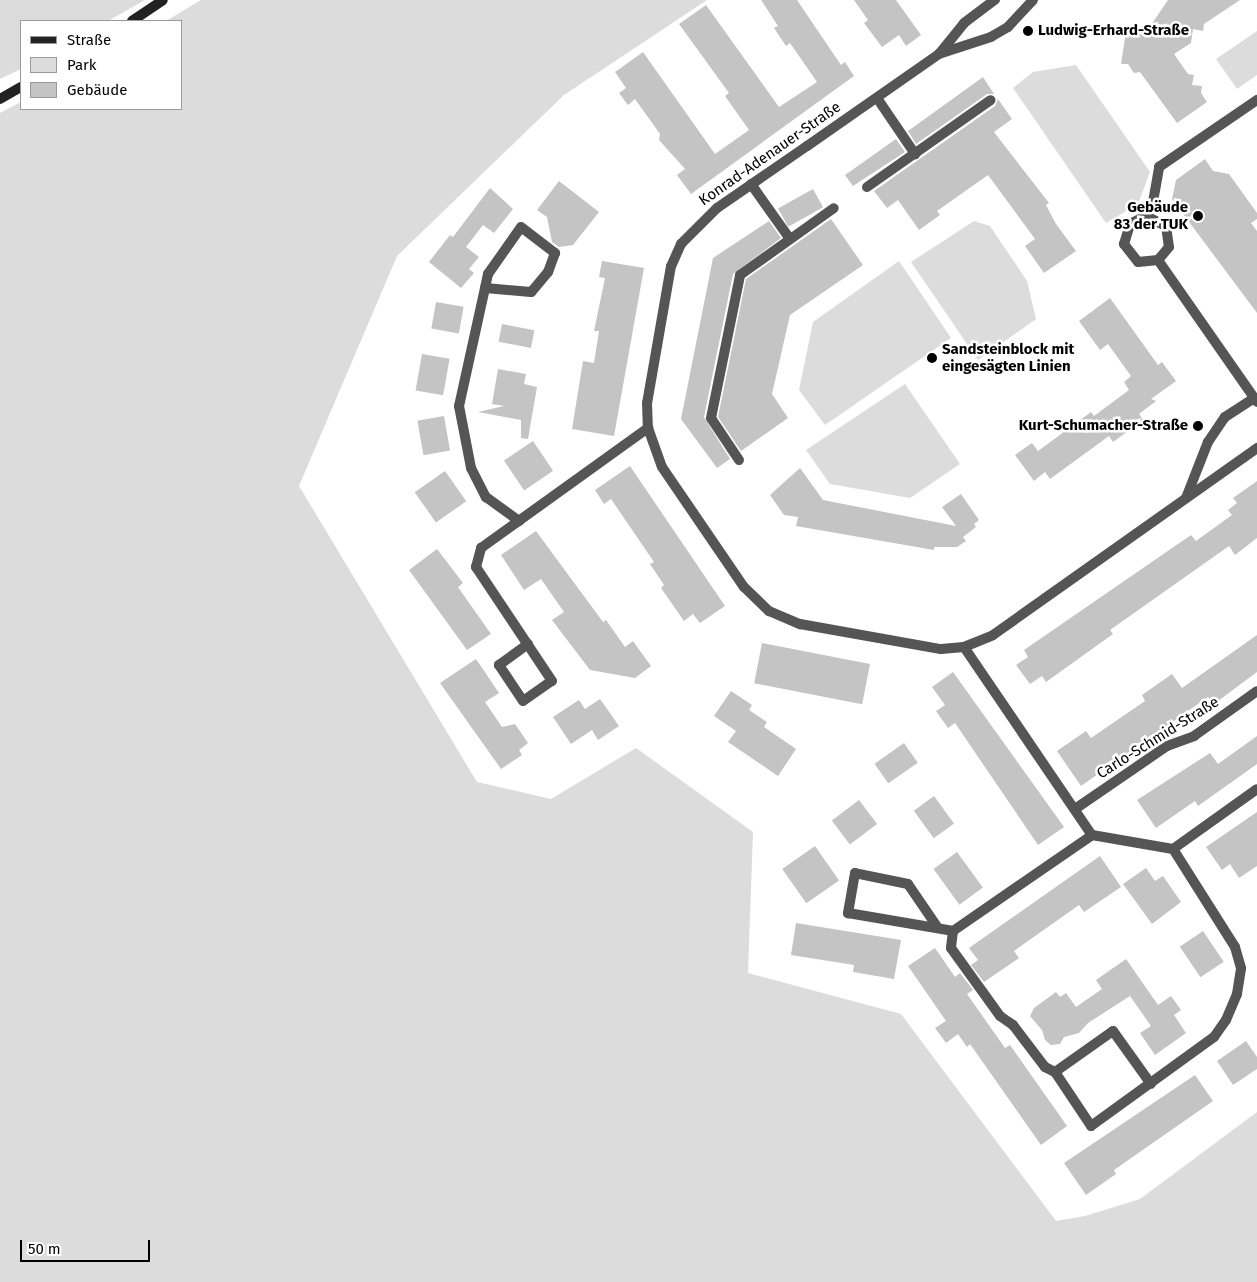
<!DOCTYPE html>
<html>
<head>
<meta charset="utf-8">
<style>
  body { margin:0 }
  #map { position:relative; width:1257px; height:1282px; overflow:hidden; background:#fff; font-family:"Fira Sans",sans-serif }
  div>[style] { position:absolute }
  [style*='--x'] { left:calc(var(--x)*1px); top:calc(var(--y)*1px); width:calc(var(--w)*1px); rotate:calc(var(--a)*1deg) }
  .green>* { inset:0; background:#dcdcdc }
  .building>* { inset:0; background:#c4c4c4; transform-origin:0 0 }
  .service>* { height:10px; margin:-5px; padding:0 5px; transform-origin:5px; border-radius:5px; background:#555 }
  .pedestrian>* { height:10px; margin:-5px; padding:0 5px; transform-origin:5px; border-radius:5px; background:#555 }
  .minor>* { height:10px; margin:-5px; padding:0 5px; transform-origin:5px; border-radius:5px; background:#555 }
  .secondary>* { height:10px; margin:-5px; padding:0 5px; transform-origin:5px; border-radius:5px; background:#222 }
  .dots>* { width:14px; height:14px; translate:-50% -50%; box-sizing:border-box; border:2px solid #fff; border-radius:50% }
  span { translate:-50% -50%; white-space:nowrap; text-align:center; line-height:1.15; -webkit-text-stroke:5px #fff; paint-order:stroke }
  .poi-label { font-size:15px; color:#000; font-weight:700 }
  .left { translate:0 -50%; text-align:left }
  .right { translate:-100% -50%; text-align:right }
  .street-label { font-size:15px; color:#000 }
  .legend { position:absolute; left:20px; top:20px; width:162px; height:90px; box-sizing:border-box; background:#fff; border:1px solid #999; margin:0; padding:6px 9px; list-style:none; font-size:15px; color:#000 }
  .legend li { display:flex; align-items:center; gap:10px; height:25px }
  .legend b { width:25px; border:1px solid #999 }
  .scale { position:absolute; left:20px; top:1240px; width:130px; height:22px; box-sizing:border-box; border:2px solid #000; border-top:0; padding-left:6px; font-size:15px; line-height:18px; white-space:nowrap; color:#000; -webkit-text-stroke:4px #fff; paint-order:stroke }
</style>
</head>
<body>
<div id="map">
  <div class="green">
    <i style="clip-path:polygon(0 0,145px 0,108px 21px,21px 21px,21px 69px,0 79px)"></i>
    <i style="clip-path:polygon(201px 0,707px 0,564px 95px,397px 256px,299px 486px,477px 782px,551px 799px,636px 748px,753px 832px,748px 973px,901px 1014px,1056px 1221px,1085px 1216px,1140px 1199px,1257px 1112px,1257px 1282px,0 1282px,0 113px,21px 102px,21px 109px,181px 109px,181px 21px,166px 21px)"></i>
    <i style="clip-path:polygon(1257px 31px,1257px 75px,1237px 89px,1216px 59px)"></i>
    <i style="clip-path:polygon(1076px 65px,1150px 172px,1138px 204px,1106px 223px,1013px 88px,1033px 72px)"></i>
    <i style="clip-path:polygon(974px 221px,990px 226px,1027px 281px,1036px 319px,978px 360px,911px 262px)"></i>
    <i style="clip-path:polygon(899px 261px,951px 338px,825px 425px,799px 390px,813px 322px)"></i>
    <i style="clip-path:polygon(905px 384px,960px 464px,910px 498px,830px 484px,806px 450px)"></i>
  </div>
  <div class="building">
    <i style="clip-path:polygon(761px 0,797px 0,841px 65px,845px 62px,854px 76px,691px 194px,677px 175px,685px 169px,659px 140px,660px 134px,635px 99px,628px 105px,619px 93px,626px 88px,615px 72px,643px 52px,715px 154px,749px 130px,725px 96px,729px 93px,679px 24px,706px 5px,779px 107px,817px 82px,790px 43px,786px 46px,774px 28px,778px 26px)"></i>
    <i style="clip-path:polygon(854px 0,896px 0,921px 35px,906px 46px,899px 35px,882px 47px,864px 23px,868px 20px)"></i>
    <i style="clip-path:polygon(1168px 0,1240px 0,1204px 24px,1203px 31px,1193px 29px,1191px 43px,1174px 54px,1188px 74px,1194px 75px,1192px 85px,1202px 86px,1201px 93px,1207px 102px,1177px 123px,1140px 72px,1134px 73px,1128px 64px,1121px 64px,1126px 32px,1132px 33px,1139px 28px,1147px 31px)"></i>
    <i style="clip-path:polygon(983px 77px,994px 94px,987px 94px,916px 144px,908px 131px)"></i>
    <i style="clip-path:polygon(998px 99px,1012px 119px,994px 132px,1049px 203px,1046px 205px,1056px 224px,1076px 251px,1044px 273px,1025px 246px,1035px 239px,988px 175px,937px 211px,940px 215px,919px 230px,898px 200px,887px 208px,874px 191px,995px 106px)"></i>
    <i style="clip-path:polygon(896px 139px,905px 152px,853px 186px,845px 175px)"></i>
    <i style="clip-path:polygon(1205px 159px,1213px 171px,1229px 174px,1257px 213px,1257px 219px,1251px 223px,1257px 231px,1257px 313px,1172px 199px,1176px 180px)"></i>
    <i style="clip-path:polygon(559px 181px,599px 212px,573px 245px,559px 247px,552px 242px,547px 217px,537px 210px)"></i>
    <i style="clip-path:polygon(490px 188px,513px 209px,494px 233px,483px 225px,466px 247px,479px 257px,469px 269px,474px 273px,461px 288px,429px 262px,450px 235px,453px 237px)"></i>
    <i style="left:813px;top:189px;width:21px;height:40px;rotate:61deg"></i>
    <i style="clip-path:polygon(831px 219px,863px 265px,790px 315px,772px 394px,788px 418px,741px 451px,718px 417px,746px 279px)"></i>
    <i style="clip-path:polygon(769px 221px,781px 238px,733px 274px,704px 417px,730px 459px,717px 468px,681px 419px,713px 258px)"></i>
    <i style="clip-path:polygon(602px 261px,644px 268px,614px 436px,572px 429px,583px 361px,594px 363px,599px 331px,594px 331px,605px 278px,599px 277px)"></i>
    <i style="clip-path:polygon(1110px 298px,1158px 365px,1162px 362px,1176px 381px,1151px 399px,1156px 401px,1139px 414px,1143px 420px,1113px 442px,1109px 436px,1050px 479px,1045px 472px,1034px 481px,1015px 455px,1032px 443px,1038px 451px,1091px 412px,1094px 416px,1129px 390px,1124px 382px,1131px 376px,1118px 358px,1108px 344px,1100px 350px,1079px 321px)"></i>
    <i style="left:436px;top:302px;width:28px;height:27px;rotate:10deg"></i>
    <i style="left:502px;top:324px;width:33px;height:18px;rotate:11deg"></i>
    <i style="left:422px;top:354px;width:28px;height:37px;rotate:10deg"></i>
    <i style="clip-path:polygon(498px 369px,526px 374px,524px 384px,537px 387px,528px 439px,521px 438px,521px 420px,478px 412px,504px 406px,492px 404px)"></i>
    <i style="left:444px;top:416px;width:35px;height:27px;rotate:80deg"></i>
    <i style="left:533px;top:441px;width:36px;height:35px;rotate:56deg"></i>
    <i style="clip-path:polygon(630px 466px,725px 606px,700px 623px,693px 614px,684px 621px,661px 588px,664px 585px,650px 564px,654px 562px,611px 499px,604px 504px,595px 490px)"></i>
    <i style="clip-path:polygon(800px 468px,823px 500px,956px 526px,942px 507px,961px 494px,979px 520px,974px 524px,976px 527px,963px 537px,966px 541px,957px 547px,934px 547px,934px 550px,796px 526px,798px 517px,784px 515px,770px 495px)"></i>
    <i style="left:445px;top:471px;width:37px;height:37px;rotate:55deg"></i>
    <i style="clip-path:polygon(1257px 481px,1257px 538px,1235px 555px,1229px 546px,1110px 630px,1113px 634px,1046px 682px,1042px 676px,1030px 684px,1016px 665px,1028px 657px,1024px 650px,1191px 535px,1196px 541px,1232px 515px,1228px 510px,1237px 503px,1233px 498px)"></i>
    <i style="clip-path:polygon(536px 531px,603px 622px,606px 620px,625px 647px,633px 641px,651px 666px,635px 678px,590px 670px,552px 620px,564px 612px,541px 579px,524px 590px,501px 555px)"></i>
    <i style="clip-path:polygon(437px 549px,463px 583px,458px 587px,491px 634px,467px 650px,409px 570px)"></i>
    <i style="clip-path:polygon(1257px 635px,1257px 672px,1214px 704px,1208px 697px,1081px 786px,1057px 751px,1086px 731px,1091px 738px,1145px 701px,1142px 695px,1172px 674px,1182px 688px)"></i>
    <i style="left:762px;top:643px;width:110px;height:41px;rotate:11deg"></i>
    <i style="clip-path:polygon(476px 659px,499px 693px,485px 702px,502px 727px,515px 724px,528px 743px,519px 750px,522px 755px,501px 769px,440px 683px)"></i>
    <i style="clip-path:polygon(953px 672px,1064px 827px,1038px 845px,955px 723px,948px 728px,936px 711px,945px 705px,932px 687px)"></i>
    <i style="clip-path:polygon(731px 691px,752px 705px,749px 710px,767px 722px,764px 727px,796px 749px,778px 776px,728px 742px,736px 731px,714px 716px)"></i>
    <i style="clip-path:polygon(600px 699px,619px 726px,598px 740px,592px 730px,571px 744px,553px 717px,579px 700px,585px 709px)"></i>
    <i style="clip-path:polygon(1257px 736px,1257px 764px,1198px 806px,1195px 801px,1156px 828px,1137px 800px,1210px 753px,1218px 764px)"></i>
    <i style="left:904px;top:743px;width:24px;height:36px;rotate:55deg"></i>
    <i style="left:934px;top:796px;width:34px;height:25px;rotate:54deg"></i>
    <i style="left:859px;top:800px;width:30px;height:34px;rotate:53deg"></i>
    <i style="clip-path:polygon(1257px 812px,1257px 866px,1239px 878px,1230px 864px,1222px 870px,1206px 847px)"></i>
    <i style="left:815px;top:846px;width:42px;height:40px;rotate:55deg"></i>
    <i style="left:957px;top:852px;width:44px;height:29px;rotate:54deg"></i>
    <i style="clip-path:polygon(1100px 856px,1121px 887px,1084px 912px,1079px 905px,1014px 951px,1019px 958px,984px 982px,971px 965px,978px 960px,969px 948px)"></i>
    <i style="clip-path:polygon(1146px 868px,1155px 881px,1163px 876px,1181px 902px,1152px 924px,1123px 884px)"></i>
    <i style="clip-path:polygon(796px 923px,901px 940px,894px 979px,853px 972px,854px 965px,791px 955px)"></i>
    <i style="left:1203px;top:931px;width:37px;height:28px;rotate:56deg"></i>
    <i style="clip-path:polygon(935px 948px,955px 977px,960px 973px,973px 990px,967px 994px,1005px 1048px,1010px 1045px,1067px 1126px,1041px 1145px,970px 1044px,967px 1047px,958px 1034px,946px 1043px,935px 1028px,946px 1021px,908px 966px)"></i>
    <i style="clip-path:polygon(1126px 959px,1158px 1005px,1171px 996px,1181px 1010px,1174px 1015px,1186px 1033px,1155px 1055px,1140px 1033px,1151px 1026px,1130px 996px,1088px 1023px,1079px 1033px,1064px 1037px,1060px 1044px,1051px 1045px,1045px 1040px,1042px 1030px,1030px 1016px,1034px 1008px,1056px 992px,1060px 997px,1066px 993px,1076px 1007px,1102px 989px,1096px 980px)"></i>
    <i style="clip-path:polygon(1246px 1041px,1257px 1057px,1257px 1069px,1233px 1085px,1217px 1061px)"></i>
    <i style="clip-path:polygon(1195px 1075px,1213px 1101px,1114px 1170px,1116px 1174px,1086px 1195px,1064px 1163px)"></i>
  </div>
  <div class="service">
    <i style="--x:877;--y:98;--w:68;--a:55.8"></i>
    <i style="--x:751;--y:184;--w:67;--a:54.7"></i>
    <i style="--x:867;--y:187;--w:151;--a:-35.1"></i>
    <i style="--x:1146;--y:216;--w:22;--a:27"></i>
    <i style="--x:1166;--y:226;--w:21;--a:82"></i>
    <i style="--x:1169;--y:247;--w:17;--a:130"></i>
    <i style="--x:1158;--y:260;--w:20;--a:174"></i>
    <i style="--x:1138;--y:262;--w:23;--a:-128"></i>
    <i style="--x:1124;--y:244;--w:21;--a:-73"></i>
    <i style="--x:1130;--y:224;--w:18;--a:-27"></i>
    <i style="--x:1158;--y:260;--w:173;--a:55.1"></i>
    <i style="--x:739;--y:460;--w:50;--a:-123.7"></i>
    <i style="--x:711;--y:418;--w:146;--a:-78.5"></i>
    <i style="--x:740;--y:275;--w:115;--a:-35.5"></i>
    <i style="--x:1186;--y:498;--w:60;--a:-68.6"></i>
    <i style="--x:1208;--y:442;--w:30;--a:-56"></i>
    <i style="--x:1225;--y:417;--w:35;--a:-33"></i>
  </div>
  <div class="pedestrian">
    <i style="--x:1146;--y:216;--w:16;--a:-63"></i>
    <i style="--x:1153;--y:202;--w:36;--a:-80"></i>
    <i style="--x:1159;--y:167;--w:119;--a:-34.4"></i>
  </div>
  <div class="minor">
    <i style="--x:1033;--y:0;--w:37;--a:133"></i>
    <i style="--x:1008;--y:27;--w:20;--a:150"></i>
    <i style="--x:991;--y:37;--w:55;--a:161.9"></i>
    <i style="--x:939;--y:54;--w:161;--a:145.1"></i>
    <i style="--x:807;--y:146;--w:109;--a:145.4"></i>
    <i style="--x:717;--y:208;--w:51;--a:135"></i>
    <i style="--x:681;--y:244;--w:24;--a:114"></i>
    <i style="--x:671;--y:266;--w:139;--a:99.9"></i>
    <i style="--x:647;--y:403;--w:25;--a:88"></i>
    <i style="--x:648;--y:428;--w:41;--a:70.3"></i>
    <i style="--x:662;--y:467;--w:145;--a:55.7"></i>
    <i style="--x:744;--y:587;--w:35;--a:44"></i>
    <i style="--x:769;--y:611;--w:34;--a:23"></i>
    <i style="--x:800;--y:624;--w:143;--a:10.1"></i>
    <i style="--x:941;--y:649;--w:23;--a:-5"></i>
    <i style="--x:964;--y:647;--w:31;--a:-22"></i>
    <i style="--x:993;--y:635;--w:324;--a:-35.3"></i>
    <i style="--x:940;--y:53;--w:38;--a:-51"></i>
    <i style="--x:964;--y:23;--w:39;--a:-37"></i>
    <i style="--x:485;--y:288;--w:14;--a:-78"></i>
    <i style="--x:488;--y:274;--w:57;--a:-54.9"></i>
    <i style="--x:521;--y:227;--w:43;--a:37.4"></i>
    <i style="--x:555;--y:253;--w:20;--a:110"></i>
    <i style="--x:548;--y:272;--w:26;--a:130"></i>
    <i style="--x:531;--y:292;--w:46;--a:-175"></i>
    <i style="--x:485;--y:288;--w:121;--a:102.4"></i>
    <i style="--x:459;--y:406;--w:63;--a:79"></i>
    <i style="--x:471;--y:468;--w:33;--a:63"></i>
    <i style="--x:486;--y:497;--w:41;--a:36"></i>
    <i style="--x:528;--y:644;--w:36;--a:144"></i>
    <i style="--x:499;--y:665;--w:43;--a:56.3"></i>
    <i style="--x:523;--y:701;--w:35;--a:-35"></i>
    <i style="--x:552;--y:681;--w:137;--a:-123.7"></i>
    <i style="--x:476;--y:567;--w:20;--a:-75"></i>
    <i style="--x:481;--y:548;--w:206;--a:-35.7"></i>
    <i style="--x:964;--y:647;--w:227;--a:55.8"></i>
    <i style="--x:1075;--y:809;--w:112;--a:-34.4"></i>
    <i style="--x:1167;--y:746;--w:29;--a:-20"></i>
    <i style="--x:1194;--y:736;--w:77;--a:-35.5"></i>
    <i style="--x:938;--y:928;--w:53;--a:-124.3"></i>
    <i style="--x:908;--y:884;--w:54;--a:-168.3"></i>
    <i style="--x:855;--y:873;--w:41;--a:99.9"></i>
    <i style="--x:848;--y:913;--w:107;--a:9.7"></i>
    <i style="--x:953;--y:931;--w:169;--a:-34.6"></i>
    <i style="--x:1092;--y:835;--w:82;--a:9.8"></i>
    <i style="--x:1173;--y:849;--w:103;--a:-35.5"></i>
    <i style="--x:953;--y:931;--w:17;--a:97"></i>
    <i style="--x:951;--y:948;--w:84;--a:54.2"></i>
    <i style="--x:1000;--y:1016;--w:16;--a:35"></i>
    <i style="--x:1013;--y:1025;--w:53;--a:52.7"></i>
    <i style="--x:1045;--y:1067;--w:11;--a:27"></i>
    <i style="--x:1055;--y:1072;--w:65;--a:56.3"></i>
    <i style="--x:1091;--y:1126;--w:152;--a:-35.9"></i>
    <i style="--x:1214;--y:1037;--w:21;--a:-55"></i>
    <i style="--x:1226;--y:1020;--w:28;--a:-67"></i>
    <i style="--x:1237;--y:994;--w:26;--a:-81"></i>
    <i style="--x:1241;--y:968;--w:22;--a:-106"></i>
    <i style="--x:1235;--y:947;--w:116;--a:-122.3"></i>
    <i style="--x:1055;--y:1072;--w:71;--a:-35.3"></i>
    <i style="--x:1113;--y:1031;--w:65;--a:54.4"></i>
  </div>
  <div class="secondary">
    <i style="--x:132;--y:21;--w:37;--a:-34"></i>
    <i style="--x:0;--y:99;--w:24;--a:-30"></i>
  </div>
  <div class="dots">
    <i style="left:1028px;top:31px;background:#000"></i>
    <i style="left:1198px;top:216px;background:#000"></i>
    <i style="left:932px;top:358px;background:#000"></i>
    <i style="left:1198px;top:426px;background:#000"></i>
  </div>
  <div class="poi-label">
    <span class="left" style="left:1038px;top:31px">Ludwig-Erhard-Straße</span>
    <span class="right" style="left:1188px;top:216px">Gebäude<br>83 der TUK</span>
    <span class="left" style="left:942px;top:358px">Sandsteinblock mit<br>eingesägten Linien</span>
    <span class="right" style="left:1188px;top:426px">Kurt-Schumacher-Straße</span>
  </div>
  <div class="street-label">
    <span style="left:770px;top:154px;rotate:-35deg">Konrad-Adenauer-Straße</span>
    <span style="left:1158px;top:738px;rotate:-32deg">Carlo-Schmid-Straße</span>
  </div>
  <ul class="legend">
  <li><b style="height:6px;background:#222"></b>Straße</li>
  <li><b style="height:14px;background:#dcdcdc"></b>Park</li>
  <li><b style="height:14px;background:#c4c4c4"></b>Gebäude</li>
  </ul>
  <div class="scale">50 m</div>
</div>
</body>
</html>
